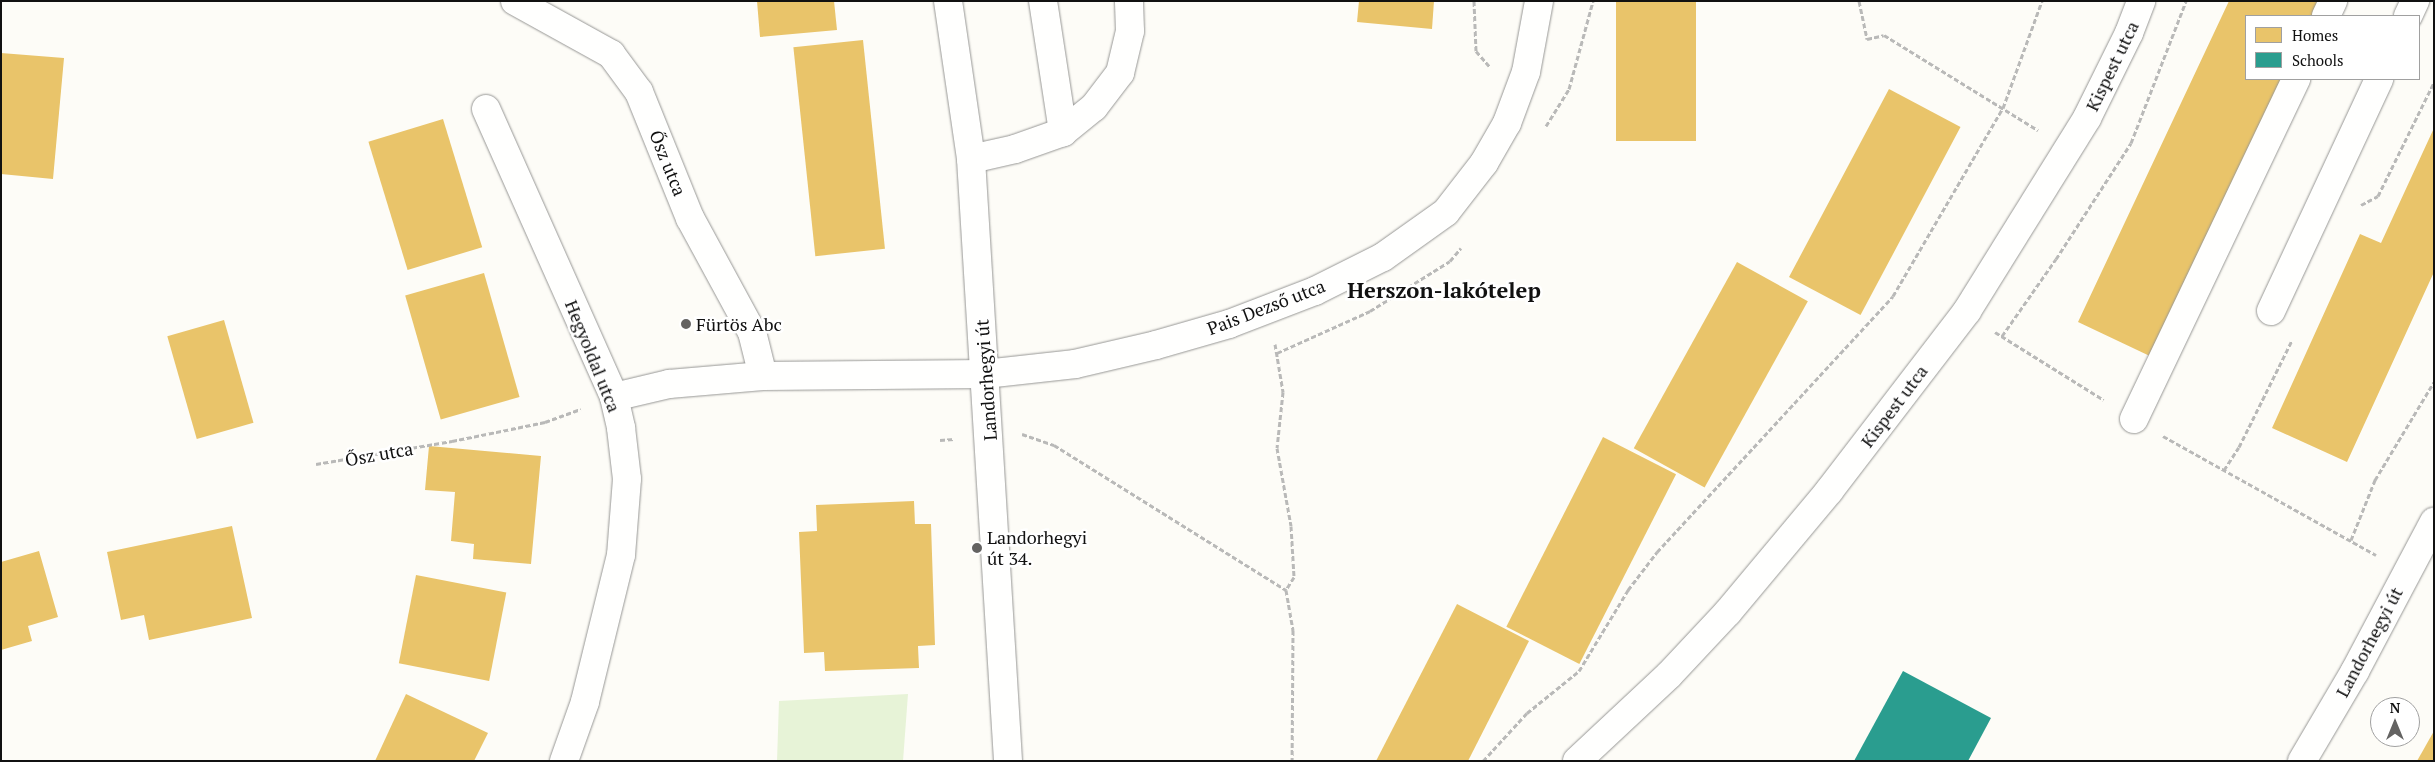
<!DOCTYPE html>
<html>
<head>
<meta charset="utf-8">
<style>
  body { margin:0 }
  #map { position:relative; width:2435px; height:762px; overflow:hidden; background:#fdfcf7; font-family:"PT Serif",serif }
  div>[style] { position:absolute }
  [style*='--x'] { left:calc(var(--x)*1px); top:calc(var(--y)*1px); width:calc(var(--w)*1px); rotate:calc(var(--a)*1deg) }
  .green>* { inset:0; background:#e7f3d7 }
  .homes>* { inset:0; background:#e9c46a; transform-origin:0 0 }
  .schools>* { inset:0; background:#2a9d8f }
  .path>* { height:3px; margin-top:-1.5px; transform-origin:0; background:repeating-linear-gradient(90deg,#b9b9b8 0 5px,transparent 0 7.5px) }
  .roads { filter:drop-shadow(0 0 1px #979795) drop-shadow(0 0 1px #979795) }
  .minor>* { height:28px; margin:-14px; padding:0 14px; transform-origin:14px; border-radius:14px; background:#fffffe }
  .dots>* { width:14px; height:14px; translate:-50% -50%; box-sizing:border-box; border:2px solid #fff; border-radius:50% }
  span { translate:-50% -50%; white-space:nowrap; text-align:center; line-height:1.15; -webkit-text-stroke:5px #fff; paint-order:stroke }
  .street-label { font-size:18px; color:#111 }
  .poi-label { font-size:18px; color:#111 }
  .left { translate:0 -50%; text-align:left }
  .district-label { font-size:22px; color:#111; font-weight:700 }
  .frame { position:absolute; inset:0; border:2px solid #111; pointer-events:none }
  .legend { position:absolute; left:2245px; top:15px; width:175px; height:65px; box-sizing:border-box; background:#fff; border:1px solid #a0a0a0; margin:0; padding:6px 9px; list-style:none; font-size:15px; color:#111 }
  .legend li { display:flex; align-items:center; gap:10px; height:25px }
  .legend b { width:25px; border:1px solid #a0a0a0 }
  .north { position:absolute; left:2370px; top:697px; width:50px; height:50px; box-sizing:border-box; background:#fff; border:1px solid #a0a0a0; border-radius:50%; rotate:0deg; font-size:14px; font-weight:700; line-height:20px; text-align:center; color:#111 }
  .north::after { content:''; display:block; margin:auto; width:18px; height:22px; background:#646362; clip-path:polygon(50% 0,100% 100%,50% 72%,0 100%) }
</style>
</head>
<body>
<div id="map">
  <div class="green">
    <i style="clip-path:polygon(908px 694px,903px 761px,777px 761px,779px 701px)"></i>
  </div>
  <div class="homes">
    <i style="clip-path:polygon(757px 1px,834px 1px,837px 30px,760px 37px)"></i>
    <i style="clip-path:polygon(1359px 1px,1434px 1px,1432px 29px,1357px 22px)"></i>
    <i style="left:1616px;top:1px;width:80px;height:140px"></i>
    <i style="clip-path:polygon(2229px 1px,2321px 1px,2314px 16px,2246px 16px,2246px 79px,2285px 79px,2154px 358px,2078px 322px)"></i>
    <i style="left:863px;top:40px;width:210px;height:70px;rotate:84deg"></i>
    <i style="clip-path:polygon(1px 53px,64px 58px,53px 179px,1px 174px)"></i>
    <i style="left:1889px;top:89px;width:81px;height:213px;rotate:28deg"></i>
    <i style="left:443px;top:119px;width:134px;height:78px;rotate:73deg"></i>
    <i style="clip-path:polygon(2434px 128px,2434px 272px,2347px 462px,2272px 428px,2360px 234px,2381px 243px)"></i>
    <i style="left:1737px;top:262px;width:81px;height:213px;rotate:29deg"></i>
    <i style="left:484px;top:273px;width:129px;height:82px;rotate:74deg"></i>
    <i style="left:224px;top:320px;width:107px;height:59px;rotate:74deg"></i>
    <i style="left:1603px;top:437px;width:82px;height:213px;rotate:27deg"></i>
    <i style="clip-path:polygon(429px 446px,541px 456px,531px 564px,473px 559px,474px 544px,451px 541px,455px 492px,425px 490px)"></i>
    <i style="clip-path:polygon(914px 501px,915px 524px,931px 524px,935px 645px,918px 646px,919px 668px,825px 671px,824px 652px,804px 653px,799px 532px,817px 531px,816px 505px)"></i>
    <i style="clip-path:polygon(232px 526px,252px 618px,149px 640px,144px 615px,121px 620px,107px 552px)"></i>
    <i style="clip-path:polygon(39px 551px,58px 617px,28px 626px,32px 641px,1px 650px,1px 562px)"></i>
    <i style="left:416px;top:575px;width:92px;height:90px;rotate:11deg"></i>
    <i style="clip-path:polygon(1457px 604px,1529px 641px,1468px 761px,1376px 761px)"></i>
    <i style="clip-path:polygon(406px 694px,488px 733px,474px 761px,375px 761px)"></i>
    <i style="clip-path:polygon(2434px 731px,2434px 761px,2417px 761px)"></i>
  </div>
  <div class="schools">
    <i style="clip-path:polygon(1903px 671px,1991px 718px,1968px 761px,1854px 761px)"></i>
  </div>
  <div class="path">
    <i style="--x:1474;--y:1;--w:50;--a:87.7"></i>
    <i style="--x:1476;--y:51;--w:21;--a:49"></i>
    <i style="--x:1859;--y:1;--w:39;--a:78"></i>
    <i style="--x:1867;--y:39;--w:17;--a:-13"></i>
    <i style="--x:1884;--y:35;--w:181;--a:31.7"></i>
    <i style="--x:1546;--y:126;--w:44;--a:-58.1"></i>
    <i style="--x:1569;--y:89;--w:91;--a:-74.7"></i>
    <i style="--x:2361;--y:205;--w:19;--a:-28"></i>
    <i style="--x:2378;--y:196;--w:127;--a:-63.8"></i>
    <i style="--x:1995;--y:332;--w:128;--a:32"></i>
    <i style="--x:2002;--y:336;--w:94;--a:-55"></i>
    <i style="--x:2056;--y:259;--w:138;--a:-57.1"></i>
    <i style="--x:2131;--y:143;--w:152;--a:-68.8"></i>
    <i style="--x:1275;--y:344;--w:49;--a:80.5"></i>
    <i style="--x:1283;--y:392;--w:56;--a:96.1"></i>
    <i style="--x:1277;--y:448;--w:79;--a:79.8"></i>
    <i style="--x:1291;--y:526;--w:51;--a:86.6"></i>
    <i style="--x:1294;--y:577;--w:15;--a:122"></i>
    <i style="--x:1286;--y:590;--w:41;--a:80.1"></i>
    <i style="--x:1293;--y:630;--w:131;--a:90.4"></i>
    <i style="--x:1277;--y:353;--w:102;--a:-24.3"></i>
    <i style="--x:1370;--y:311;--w:94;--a:-32"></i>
    <i style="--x:1450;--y:261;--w:17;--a:-50"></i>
    <i style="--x:1022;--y:434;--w:34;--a:19"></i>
    <i style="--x:1054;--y:445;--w:274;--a:32"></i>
    <i style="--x:2163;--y:436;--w:244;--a:29.2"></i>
    <i style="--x:940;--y:440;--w:14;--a:-4"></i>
    <i style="--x:316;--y:464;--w:138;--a:-9.6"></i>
    <i style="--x:452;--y:441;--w:95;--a:-11.5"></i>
    <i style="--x:545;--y:422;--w:38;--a:-20"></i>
    <i style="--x:2224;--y:470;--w:27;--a:-57"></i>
    <i style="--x:2239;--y:447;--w:119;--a:-63.6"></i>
    <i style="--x:2351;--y:540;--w:65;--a:-68.2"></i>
    <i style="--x:2375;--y:480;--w:114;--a:-59"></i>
    <i style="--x:1483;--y:761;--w:65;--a:-47.5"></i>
    <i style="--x:1527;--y:713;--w:67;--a:-38.9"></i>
    <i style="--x:1579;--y:671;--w:95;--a:-58.8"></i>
    <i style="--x:1628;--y:590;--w:48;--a:-52.7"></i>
    <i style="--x:1657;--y:552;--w:348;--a:-47.3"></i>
    <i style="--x:1893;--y:296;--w:218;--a:-59.7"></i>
    <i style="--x:2003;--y:108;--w:114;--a:-70"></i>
  </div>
  <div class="roads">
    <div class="minor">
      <i style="--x:515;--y:1;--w:110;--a:28.9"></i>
      <i style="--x:611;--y:54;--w:47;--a:53.6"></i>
      <i style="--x:639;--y:92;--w:136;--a:68"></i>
      <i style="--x:690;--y:218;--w:130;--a:61.5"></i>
      <i style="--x:752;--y:332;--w:45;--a:76"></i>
      <i style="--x:948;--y:1;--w:160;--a:81.7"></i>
      <i style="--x:971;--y:159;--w:603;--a:86.48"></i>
      <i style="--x:1043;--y:1;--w:133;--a:81.3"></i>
      <i style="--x:2326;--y:16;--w:17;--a:-65"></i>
      <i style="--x:2408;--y:16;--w:17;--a:-65"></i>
      <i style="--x:486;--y:109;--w:315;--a:66"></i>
      <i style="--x:614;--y:397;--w:32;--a:77"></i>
      <i style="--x:621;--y:428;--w:51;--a:83.3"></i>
      <i style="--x:627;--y:479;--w:76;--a:94.5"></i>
      <i style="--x:621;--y:555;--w:151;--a:103.8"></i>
      <i style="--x:585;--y:702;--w:63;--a:109.6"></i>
      <i style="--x:971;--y:159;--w:45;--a:-12.8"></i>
      <i style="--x:1015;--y:149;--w:51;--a:-19.5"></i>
      <i style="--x:1063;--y:132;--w:40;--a:-39"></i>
      <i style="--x:1094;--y:107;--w:43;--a:-52.6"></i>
      <i style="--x:1120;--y:73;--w:43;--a:-76.6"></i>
      <i style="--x:1130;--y:31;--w:30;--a:-92"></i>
      <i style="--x:2271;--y:311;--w:256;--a:-65"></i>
      <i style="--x:614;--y:397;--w:57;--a:-13.3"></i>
      <i style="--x:669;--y:384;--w:94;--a:-4.9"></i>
      <i style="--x:763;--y:376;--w:222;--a:-0.5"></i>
      <i style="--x:985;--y:374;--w:91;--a:-6.3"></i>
      <i style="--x:1075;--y:364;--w:83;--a:-13.2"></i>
      <i style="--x:1156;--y:345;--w:76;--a:-16"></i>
      <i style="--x:1229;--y:324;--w:92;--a:-21"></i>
      <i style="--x:1315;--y:291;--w:76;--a:-26.6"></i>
      <i style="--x:1383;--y:257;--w:77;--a:-35.5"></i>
      <i style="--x:1446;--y:212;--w:62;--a:-52.2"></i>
      <i style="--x:1484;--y:163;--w:46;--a:-60.1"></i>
      <i style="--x:1507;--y:123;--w:54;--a:-69.6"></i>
      <i style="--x:1526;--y:72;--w:72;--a:-79.6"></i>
      <i style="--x:2134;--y:419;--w:377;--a:-64.5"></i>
      <i style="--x:1577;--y:761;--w:126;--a:-43.1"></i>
      <i style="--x:1669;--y:675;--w:86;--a:-46.9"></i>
      <i style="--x:1728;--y:612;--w:158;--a:-50.1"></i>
      <i style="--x:1829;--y:491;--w:227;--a:-52.5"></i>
      <i style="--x:1967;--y:311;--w:227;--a:-58.1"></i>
      <i style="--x:2087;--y:118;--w:95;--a:-63.7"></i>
      <i style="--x:2129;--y:33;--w:34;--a:-69"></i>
      <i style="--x:2302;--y:761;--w:104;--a:-59.5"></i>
      <i style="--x:2355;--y:671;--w:169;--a:-62.1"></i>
    </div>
  </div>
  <div class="dots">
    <i style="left:686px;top:324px;background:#646362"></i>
    <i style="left:977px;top:548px;background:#646362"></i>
  </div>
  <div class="street-label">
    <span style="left:2112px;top:66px;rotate:-64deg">Kispest utca</span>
    <span style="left:668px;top:163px;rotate:68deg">Ősz utca</span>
    <span style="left:1266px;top:307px;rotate:-21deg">Pais Dezső utca</span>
    <span style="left:593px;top:356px;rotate:68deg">Hegyoldal utca</span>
    <span style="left:986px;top:380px;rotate:-94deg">Landorhegyi út</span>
    <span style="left:1894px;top:406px;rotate:-53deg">Kispest utca</span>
    <span style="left:379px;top:454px;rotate:-10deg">Ősz utca</span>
    <span style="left:2369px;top:642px;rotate:-62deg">Landorhegyi út</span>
  </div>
  <div class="poi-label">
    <span class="left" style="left:696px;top:324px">Fürtös Abc</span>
    <span class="left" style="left:987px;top:548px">Landorhegyi<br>út 34.</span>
  </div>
  <div class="district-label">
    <span style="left:1444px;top:290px">Herszon-lakótelep</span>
  </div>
  <div class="frame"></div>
  <ul class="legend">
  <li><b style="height:14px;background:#e9c46a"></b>Homes</li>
  <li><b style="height:14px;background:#2a9d8f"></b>Schools</li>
  </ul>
  <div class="north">N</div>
</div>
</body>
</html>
